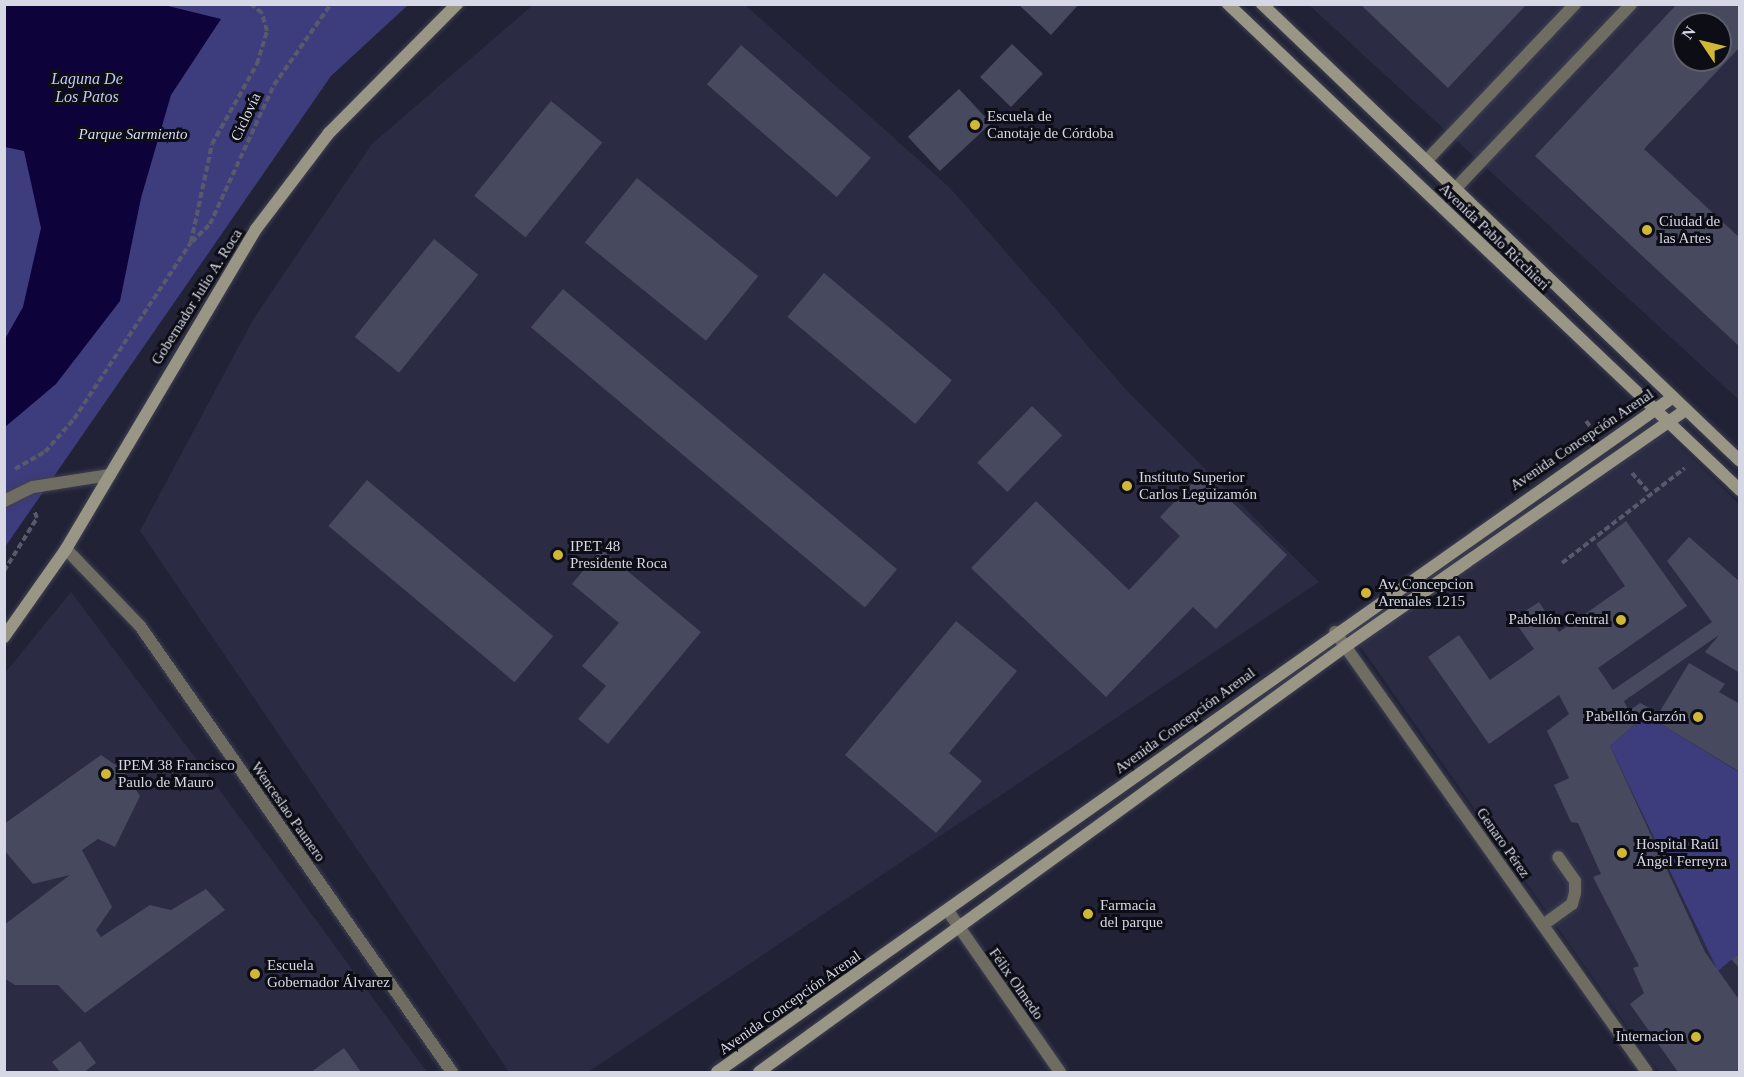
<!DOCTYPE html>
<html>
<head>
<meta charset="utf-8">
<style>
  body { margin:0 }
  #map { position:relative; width:1744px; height:1077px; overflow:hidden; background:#212236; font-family:"Times New Roman",serif }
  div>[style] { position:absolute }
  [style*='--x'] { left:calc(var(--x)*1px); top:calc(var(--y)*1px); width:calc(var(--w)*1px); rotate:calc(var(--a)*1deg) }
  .built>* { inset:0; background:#2b2c44 }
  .green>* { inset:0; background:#3d3c7c }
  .water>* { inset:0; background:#0e023a }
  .building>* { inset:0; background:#47495f; transform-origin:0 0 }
  .path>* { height:4px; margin-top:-2px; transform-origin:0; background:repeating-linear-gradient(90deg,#58596b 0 6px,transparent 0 9px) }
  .roads { filter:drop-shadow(0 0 2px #3e3f52) drop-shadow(0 0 2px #3e3f52) }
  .lane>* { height:12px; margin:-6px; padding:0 6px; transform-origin:6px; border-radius:6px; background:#6f6d62 }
  .street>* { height:12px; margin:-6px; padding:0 6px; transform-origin:6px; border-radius:6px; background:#6f6d62 }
  .secondary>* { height:12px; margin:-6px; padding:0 6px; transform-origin:6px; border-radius:6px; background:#9a9685 }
  .dots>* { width:16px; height:16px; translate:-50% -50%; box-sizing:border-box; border:3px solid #0c0d15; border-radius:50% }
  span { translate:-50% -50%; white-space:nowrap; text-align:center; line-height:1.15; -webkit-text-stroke:6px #0c0d15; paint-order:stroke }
  .poi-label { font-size:15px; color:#d7d8e5 }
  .left { translate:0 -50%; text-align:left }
  .right { translate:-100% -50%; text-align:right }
  .street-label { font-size:15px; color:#d7d8e5 }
  .park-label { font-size:15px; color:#d9dcf2; font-style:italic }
  .water-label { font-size:16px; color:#c3c7f3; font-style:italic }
  .frame { position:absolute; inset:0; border:6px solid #d7d8e5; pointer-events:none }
  .north { position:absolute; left:1672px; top:12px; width:60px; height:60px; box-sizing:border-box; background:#0c0d15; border:2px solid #5d5e68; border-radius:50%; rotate:305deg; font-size:16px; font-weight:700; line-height:24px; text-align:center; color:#d7d8e5 }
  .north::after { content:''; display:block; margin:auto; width:21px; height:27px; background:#d1b736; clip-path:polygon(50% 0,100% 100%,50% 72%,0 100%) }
</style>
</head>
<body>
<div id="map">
  <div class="built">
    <i style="clip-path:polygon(744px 4px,950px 188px,1128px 392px,1319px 582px,588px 1072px,509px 1072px,140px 531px,254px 318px,372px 144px,533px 5px)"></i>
    <i style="clip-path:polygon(evenodd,1309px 5px,1739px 5px,1739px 400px,1309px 5px,1684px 24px,1720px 24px,1720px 60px,1684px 60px,1684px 24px)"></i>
    <i style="clip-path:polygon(1658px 425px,1739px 504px,1739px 1072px,1659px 1072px,1351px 633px)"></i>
    <i style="clip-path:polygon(71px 592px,283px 875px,427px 1072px,5px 1072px,5px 673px)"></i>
  </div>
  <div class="green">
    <i style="clip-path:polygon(5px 5px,408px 5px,331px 76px,5px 547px)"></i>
    <i style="clip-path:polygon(1641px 719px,1654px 720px,1739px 772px,1739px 953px,1718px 971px,1610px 746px)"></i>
  </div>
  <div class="water">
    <i style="clip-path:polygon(5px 4px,164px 5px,221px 19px,171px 95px,141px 198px,120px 301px,56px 384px,5px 427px,5px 339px,23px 307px,41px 228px,24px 151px,5px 147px)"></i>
  </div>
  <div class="building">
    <i style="clip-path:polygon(1018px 4px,1079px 4px,1051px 35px)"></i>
    <i style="clip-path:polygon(1360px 4px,1527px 4px,1448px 88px)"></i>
    <i style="clip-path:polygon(evenodd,1677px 4px,1740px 4px,1740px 47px,1644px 149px,1740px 238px,1740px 347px,1535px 156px,1677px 4px,1684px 24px,1720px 24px,1720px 60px,1684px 60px,1684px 24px)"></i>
    <i style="left:1012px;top:44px;width:43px;height:46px;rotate:44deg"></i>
    <i style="left:741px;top:45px;width:172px;height:52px;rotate:41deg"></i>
    <i style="left:959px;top:89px;width:47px;height:70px;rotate:47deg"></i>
    <i style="left:551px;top:101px;width:66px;height:122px;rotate:39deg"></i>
    <i style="left:637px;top:178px;width:156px;height:83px;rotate:39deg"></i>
    <i style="left:434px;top:239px;width:57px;height:126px;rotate:39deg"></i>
    <i style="left:824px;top:273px;width:167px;height:57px;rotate:40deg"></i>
    <i style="left:563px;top:289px;width:436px;height:50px;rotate:40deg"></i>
    <i style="left:1032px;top:406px;width:42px;height:79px;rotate:44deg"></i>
    <i style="clip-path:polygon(1202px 473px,1287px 555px,1216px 629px,1193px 607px,1106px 697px,971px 568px,1036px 501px,1129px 590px,1180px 536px,1160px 517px)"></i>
    <i style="left:367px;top:480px;width:243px;height:60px;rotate:40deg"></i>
    <i style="clip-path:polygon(1626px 521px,1687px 606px,1598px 668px,1613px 690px,1712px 622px,1667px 561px,1689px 537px,1740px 582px,1740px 673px,1705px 652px,1719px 635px,1624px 701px,1629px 711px,1640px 703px,1659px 713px,1689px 663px,1725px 684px,1719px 692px,1740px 704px,1740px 772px,1654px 720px,1641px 719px,1610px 746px,1705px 952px,1740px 1001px,1740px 1069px,1735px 1072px,1678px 1072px,1630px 1004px,1644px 993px,1633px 968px,1639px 966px,1593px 877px,1601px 874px,1578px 823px,1571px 822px,1554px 785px,1569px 778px,1547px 731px,1569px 714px,1559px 695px,1489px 744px,1428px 657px,1459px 635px,1490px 680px,1534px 649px,1513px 619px,1539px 602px,1559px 632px,1625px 586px,1596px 544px)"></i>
    <i style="clip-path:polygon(601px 549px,701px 632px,608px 744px,578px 719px,606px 686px,582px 666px,619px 623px,572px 584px)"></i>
    <i style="clip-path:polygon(956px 621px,1017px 671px,949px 753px,982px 781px,936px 833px,845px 755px)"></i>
    <i style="clip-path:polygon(101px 755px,123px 770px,140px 796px,115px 847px,98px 839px,82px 850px,112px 907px,96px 930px,101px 937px,150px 905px,171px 910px,206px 889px,225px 910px,85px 1013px,58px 985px,15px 985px,4px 978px,4px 925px,70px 875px,33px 884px,4px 850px,4px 824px)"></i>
    <i style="clip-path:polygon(1740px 953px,1740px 969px,1731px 959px)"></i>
    <i style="clip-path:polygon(80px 1041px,96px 1063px,84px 1072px,60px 1072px,52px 1062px)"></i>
    <i style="clip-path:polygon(344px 1048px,361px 1072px,311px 1072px)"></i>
  </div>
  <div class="path">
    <i style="--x:192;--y:242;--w:25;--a:-45"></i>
    <i style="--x:210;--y:224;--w:153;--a:-65.3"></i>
    <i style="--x:274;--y:85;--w:99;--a:-54.9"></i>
    <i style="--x:1586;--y:421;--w:11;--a:52"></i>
    <i style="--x:15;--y:469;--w:34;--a:-30"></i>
    <i style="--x:45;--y:452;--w:44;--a:-48.7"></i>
    <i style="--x:74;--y:419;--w:212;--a:-56.5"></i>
    <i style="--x:191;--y:242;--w:100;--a:-77.9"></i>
    <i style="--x:212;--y:144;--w:92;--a:-60.6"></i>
    <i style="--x:257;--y:64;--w:34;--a:-73"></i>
    <i style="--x:267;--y:31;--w:19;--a:-106"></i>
    <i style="--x:262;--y:13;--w:14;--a:-141"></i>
    <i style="--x:1632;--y:473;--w:29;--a:49"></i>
    <i style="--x:1562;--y:563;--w:155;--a:-37.7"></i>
    <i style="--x:4;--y:571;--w:62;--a:-58.1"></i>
    <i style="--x:37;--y:518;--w:9;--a:-111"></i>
  </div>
  <div class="roads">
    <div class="lane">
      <i style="--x:1427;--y:160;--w:215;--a:-46.5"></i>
      <i style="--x:1456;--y:188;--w:254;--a:-46.4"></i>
      <i style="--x:4;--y:501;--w:32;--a:-26"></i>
      <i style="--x:33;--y:487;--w:78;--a:-8.9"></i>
      <i style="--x:1543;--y:925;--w:36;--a:-36"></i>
      <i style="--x:1572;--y:904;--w:11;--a:-75"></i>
      <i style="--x:1575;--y:893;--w:12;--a:-90"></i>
      <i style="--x:1575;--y:881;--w:29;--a:-125"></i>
    </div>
    <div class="street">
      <i style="--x:66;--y:549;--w:107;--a:46.1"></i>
      <i style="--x:140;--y:626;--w:544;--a:55.03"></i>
      <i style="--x:1335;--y:632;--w:539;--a:54.66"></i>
      <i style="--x:948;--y:911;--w:196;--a:55.2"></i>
    </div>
    <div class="secondary">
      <i style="--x:1228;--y:4;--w:706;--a:43.51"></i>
      <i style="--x:1262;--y:4;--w:661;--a:43.71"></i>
      <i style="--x:4;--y:637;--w:108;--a:-54.8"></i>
      <i style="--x:66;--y:549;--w:372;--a:-59.3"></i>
      <i style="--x:256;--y:229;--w:121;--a:-52.8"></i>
      <i style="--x:329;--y:133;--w:182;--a:-45.2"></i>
      <i style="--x:717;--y:1072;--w:1170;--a:-35.22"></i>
      <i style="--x:759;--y:1072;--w:725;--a:-35.97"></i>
      <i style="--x:1346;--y:646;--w:414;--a:-34.8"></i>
    </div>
  </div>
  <div class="dots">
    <i style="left:975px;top:125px;background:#d1b736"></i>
    <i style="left:1647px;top:230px;background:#d1b736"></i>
    <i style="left:1127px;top:486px;background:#d1b736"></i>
    <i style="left:558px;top:555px;background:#d1b736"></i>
    <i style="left:1366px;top:593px;background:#d1b736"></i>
    <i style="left:1621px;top:620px;background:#d1b736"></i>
    <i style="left:1698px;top:717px;background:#d1b736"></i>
    <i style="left:106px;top:774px;background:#d1b736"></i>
    <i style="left:1622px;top:853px;background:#d1b736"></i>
    <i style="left:1088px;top:914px;background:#d1b736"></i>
    <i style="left:255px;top:974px;background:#d1b736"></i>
    <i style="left:1696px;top:1037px;background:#d1b736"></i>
  </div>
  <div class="poi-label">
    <span class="left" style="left:987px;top:125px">Escuela de<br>Canotaje de Córdoba</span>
    <span class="left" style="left:1659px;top:230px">Ciudad de<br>las Artes</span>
    <span class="left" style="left:1139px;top:486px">Instituto Superior<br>Carlos Leguizamón</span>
    <span class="left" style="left:570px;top:555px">IPET 48<br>Presidente Roca</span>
    <span class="left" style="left:1378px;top:593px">Av. Concepcion<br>Arenales 1215</span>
    <span class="right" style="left:1609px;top:620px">Pabellón Central</span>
    <span class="right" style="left:1686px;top:717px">Pabellón Garzón</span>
    <span class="left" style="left:118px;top:774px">IPEM 38 Francisco<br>Paulo de Mauro</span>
    <span class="left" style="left:1636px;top:853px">Hospital Raúl<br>Ángel Ferreyra</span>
    <span class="left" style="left:1100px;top:914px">Farmacia<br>del parque</span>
    <span class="left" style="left:267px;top:974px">Escuela<br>Gobernador Álvarez</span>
    <span class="right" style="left:1684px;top:1037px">Internacion</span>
  </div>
  <div class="street-label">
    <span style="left:246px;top:117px;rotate:-65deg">Ciclovía</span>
    <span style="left:1494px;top:237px;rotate:44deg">Avenida Pablo Ricchieri</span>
    <span style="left:197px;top:297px;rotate:-58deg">Gobernador Julio A. Roca</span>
    <span style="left:1582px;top:440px;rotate:-34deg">Avenida Concepción Arenal</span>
    <span style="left:1185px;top:721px;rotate:-36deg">Avenida Concepción Arenal</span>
    <span style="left:288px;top:812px;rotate:55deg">Wenceslao Paunero</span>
    <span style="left:1503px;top:843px;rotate:55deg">Genaro Pérez</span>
    <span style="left:1016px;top:984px;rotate:55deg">Félix Olmedo</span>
    <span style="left:790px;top:1003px;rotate:-35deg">Avenida Concepción Arenal</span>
  </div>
  <div class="park-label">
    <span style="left:133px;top:135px">Parque Sarmiento</span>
  </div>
  <div class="water-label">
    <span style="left:87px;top:88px">Laguna De<br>Los Patos</span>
  </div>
  <div class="frame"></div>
  <div class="north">N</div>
</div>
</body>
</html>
